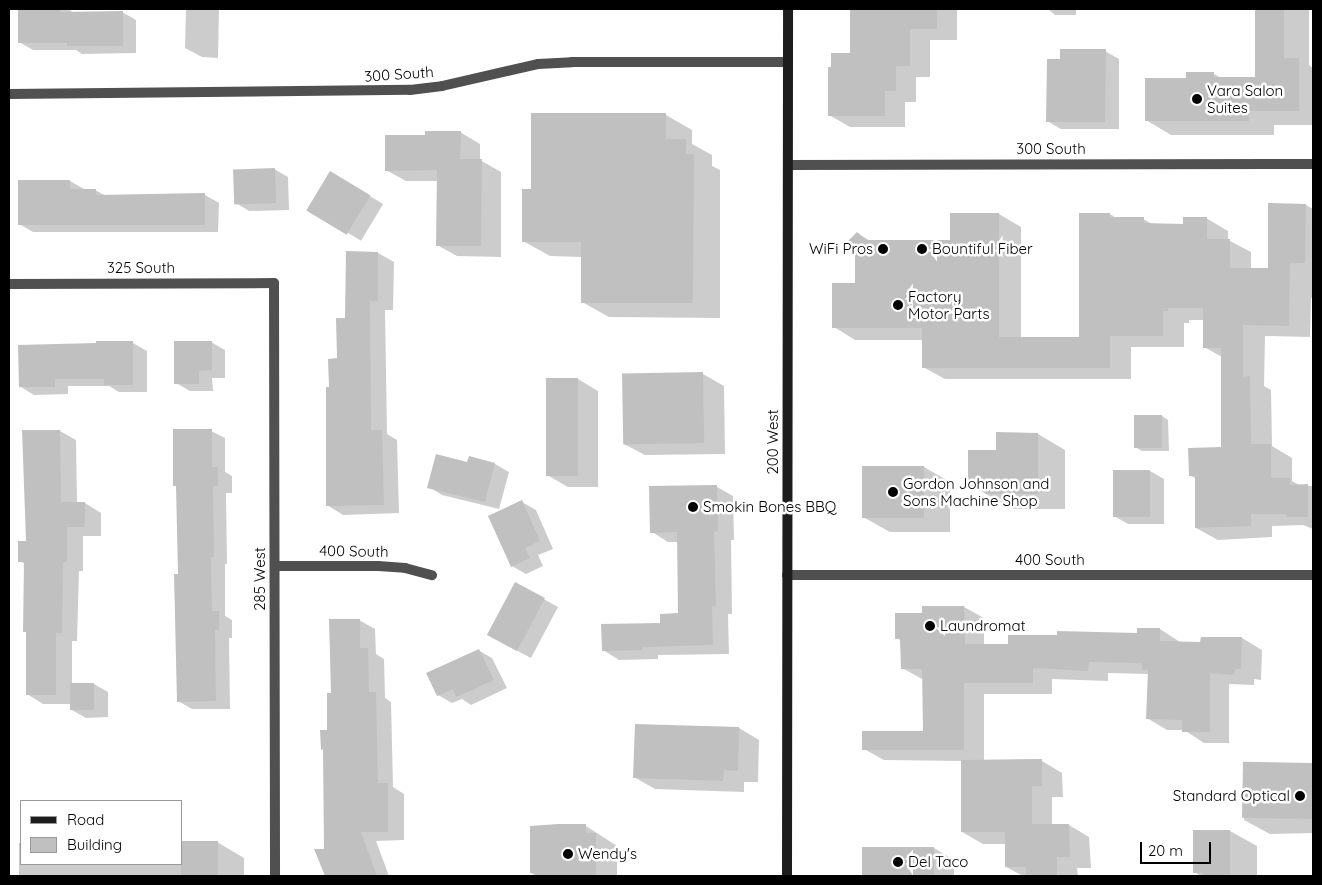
<!DOCTYPE html>
<html>
<head>
<meta charset="utf-8">
<style>
  body { margin:0 }
  #map { position:relative; width:1322px; height:885px; overflow:hidden; background:#fff; font-family:Quicksand,sans-serif }
  div>[style] { position:absolute }
  [style*='--x'] { left:calc(var(--x)*1px); top:calc(var(--y)*1px); width:calc(var(--w)*1px); rotate:calc(var(--a)*1deg) }
  .shadow>* { inset:0; background:#0003; transform-origin:0 0 }
  .building>* { inset:0; background:#c0c0c0; transform-origin:0 0 }
  .street>* { height:10px; margin:-5px; padding:0 5px; transform-origin:5px; border-radius:5px; background:#505050 }
  .secondary>* { height:10px; margin:-5px; padding:0 5px; transform-origin:5px; border-radius:5px; background:#1d1d1d }
  .dots>* { width:14px; height:14px; translate:-50% -50%; box-sizing:border-box; border:2px solid #fff; border-radius:50% }
  span { translate:-50% -50%; white-space:nowrap; text-align:center; line-height:1.15; -webkit-text-stroke:5px #fff; paint-order:stroke }
  .street-label { font-size:15px; color:#000 }
  .poi-label { font-size:15px; color:#000 }
  .left { translate:0 -50%; text-align:left }
  .right { translate:-100% -50%; text-align:right }
  .frame { position:absolute; inset:0; border:10px solid #000; pointer-events:none }
  .legend { position:absolute; left:20px; top:800px; width:162px; height:65px; box-sizing:border-box; background:#fff; border:1px solid #999; margin:0; padding:6px 9px; list-style:none; font-size:15px; color:#000 }
  .legend li { display:flex; align-items:center; gap:10px; height:25px }
  .legend b { width:25px; border:1px solid #999 }
  .scale { position:absolute; left:1140px; top:842px; width:71px; height:22px; box-sizing:border-box; border:2px solid #000; border-top:0; padding-left:6px; font-size:15px; line-height:18px; white-space:nowrap; color:#000; -webkit-text-stroke:4px #fff; paint-order:stroke }
</style>
</head>
<body>
<div id="map">
  <div class="shadow">
    <i style="clip-path:polygon(19px 9px,69px 9px,73px 13px,122px 12px,136px 20px,136px 53px,82px 54px,76px 50px,33px 50px,19px 42px)"></i>
    <i style="clip-path:polygon(186px 9px,219px 9px,218px 58px,202px 57px,185px 48px)"></i>
    <i style="clip-path:polygon(851px 9px,957px 9px,957px 40px,930px 40px,930px 77px,916px 77px,916px 102px,905px 102px,905px 127px,850px 127px,829px 115px,851px 55px)"></i>
    <i style="clip-path:polygon(1048px 9px,1076px 9px,1076px 15px,1055px 15px)"></i>
    <i style="clip-path:polygon(1256px 9px,1309px 9px,1309px 65px,1313px 68px,1313px 125px,1274px 125px,1274px 135px,1171px 135px,1146px 120px,1187px 79px,1214px 74px,1223px 79px,1256px 79px)"></i>
    <i style="clip-path:polygon(1105px 51px,1119px 59px,1119px 129px,1061px 129px,1047px 121px,1062px 61px)"></i>
    <i style="clip-path:polygon(666px 115px,692px 130px,692px 144px,712px 155px,712px 166px,720px 170px,720px 318px,609px 317px,582px 302px,582px 257px,550px 256px,523px 241px,532px 190px)"></i>
    <i style="clip-path:polygon(460px 132px,480px 144px,480px 160px,501px 172px,501px 257px,457px 256px,437px 245px,438px 181px,406px 181px,386px 170px)"></i>
    <i style="clip-path:polygon(274px 169px,288px 177px,289px 210px,249px 211px,236px 203px)"></i>
    <i style="left:330px;top:172px;width:62px;height:43px;rotate:31deg"></i>
    <i style="clip-path:polygon(70px 181px,84px 189px,95px 190px,106px 196px,205px 195px,219px 203px,218px 232px,33px 232px,19px 224px)"></i>
    <i style="clip-path:polygon(1306px 205px,1313px 209px,1313px 298px,1311px 298px,1310px 337px,1265px 336px,1264px 386px,1271px 390px,1272px 446px,1292px 458px,1292px 481px,1301px 486px,1313px 486px,1313px 529px,1303px 525px,1272px 526px,1272px 537px,1218px 540px,1196px 528px,1196px 479px,1190px 475px,1223px 449px,1222px 357px,1204px 347px,1205px 320px,1189px 320px,1189px 323px,1184px 323px,1184px 347px,1131px 347px,1131px 379px,945px 379px,923px 367px,923px 340px,855px 340px,834px 327px,856px 284px,857px 233px,872px 242px,951px 241px,951px 214px,999px 214px,1021px 227px,1021px 338px,1080px 338px,1110px 214px,1118px 219px,1143px 219px,1154px 225px,1184px 225px,1206px 218px,1228px 231px,1228px 240px,1251px 252px,1251px 269px,1269px 269px)"></i>
    <i style="clip-path:polygon(378px 253px,394px 262px,393px 310px,385px 310px,387px 434px,397px 440px,399px 513px,343px 515px,327px 505px,330px 389px,338px 359px)"></i>
    <i style="clip-path:polygon(211px 342px,225px 350px,225px 378px,212px 378px,213px 391px,190px 391px,176px 383px)"></i>
    <i style="clip-path:polygon(133px 343px,147px 351px,147px 392px,119px 392px,109px 386px,68px 386px,68px 394px,34px 395px,21px 387px)"></i>
    <i style="clip-path:polygon(703px 374px,724px 386px,725px 454px,645px 455px,624px 444px,624px 375px)"></i>
    <i style="clip-path:polygon(578px 379px,598px 391px,598px 487px,568px 487px,547px 475px)"></i>
    <i style="clip-path:polygon(1162px 416px,1168px 420px,1169px 451px,1142px 451px,1135px 447px)"></i>
    <i style="clip-path:polygon(24px 431px,60px 431px,76px 440px,77px 503px,85px 503px,101px 513px,101px 536px,83px 536px,83px 571px,79px 571px,77px 641px,72px 641px,72px 684px,94px 684px,108px 692px,108px 717px,86px 718px,72px 710px,72px 704px,43px 704px,27px 694px,27px 633px,24px 631px,25px 564px,20px 561px,27px 542px)"></i>
    <i style="clip-path:polygon(211px 431px,225px 438px,225px 472px,232px 476px,232px 493px,226px 493px,227px 564px,225px 564px,225px 616px,232px 620px,232px 638px,229px 638px,230px 709px,192px 709px,178px 701px,178px 487px,174px 485px)"></i>
    <i style="clip-path:polygon(1038px 434px,1065px 450px,1065px 509px,1013px 509px,970px 485px,997px 451px)"></i>
    <i style="clip-path:polygon(470px 458px,495px 464px,509px 472px,499px 509px,442px 495px,429px 487px,468px 464px)"></i>
    <i style="clip-path:polygon(924px 467px,950px 482px,950px 532px,890px 532px,863px 517px)"></i>
    <i style="clip-path:polygon(1150px 471px,1164px 479px,1164px 524px,1128px 524px,1114px 516px)"></i>
    <i style="clip-path:polygon(717px 487px,733px 496px,734px 540px,731px 540px,732px 614px,728px 614px,729px 654px,658px 655px,658px 659px,619px 660px,603px 650px,679px 615px,678px 542px,668px 542px,652px 532px)"></i>
    <i style="clip-path:polygon(522px 502px,536px 510px,553px 549px,538px 555px,543px 566px,526px 574px,512px 566px)"></i>
    <i style="clip-path:polygon(516px 584px,558px 607px,531px 658px,502px 643px)"></i>
    <i style="clip-path:polygon(924px 607px,964px 607px,984px 618px,984px 645px,1009px 645px,1138px 634px,1160px 629px,1180px 642px,1202px 643px,1202px 638px,1242px 638px,1262px 650px,1261px 680px,1254px 679px,1254px 685px,1229px 684px,1229px 743px,1204px 743px,1184px 730px,1167px 730px,1147px 718px,1149px 674px,1108px 673px,1108px 681px,1052px 679px,1052px 694px,984px 694px,984px 761px,1042px 761px,1062px 773px,1063px 797px,1052px 797px,1052px 825px,1069px 825px,1089px 837px,1091px 868px,1077px 868px,1078px 876px,1023px 876px,1006px 867px,1006px 844px,983px 844px,962px 832px,962px 761px,884px 760px,864px 749px,924px 732px,924px 680px,902px 668px,902px 641px,896px 638px,924px 614px)"></i>
    <i style="clip-path:polygon(359px 620px,375px 629px,376px 654px,384px 659px,385px 698px,391px 702px,393px 787px,404px 794px,404px 840px,376px 841px,389px 876px,326px 876px,316px 851px,325px 850px,324px 750px,322px 749px,329px 731px,332px 694px)"></i>
    <i style="clip-path:polygon(478px 650px,492px 658px,507px 688px,471px 705px,462px 699px,452px 703px,438px 695px)"></i>
    <i style="clip-path:polygon(739px 728px,759px 740px,758px 782px,744px 782px,744px 792px,655px 789px,634px 777px)"></i>
    <i style="clip-path:polygon(1244px 765px,1313px 765px,1313px 833px,1270px 834px,1244px 820px)"></i>
    <i style="clip-path:polygon(586px 826px,617px 846px,617px 876px,536px 876px,531px 873px,531px 828px)"></i>
    <i style="clip-path:polygon(1230px 831px,1257px 846px,1257px 876px,1201px 876px,1194px 872px)"></i>
    <i style="clip-path:polygon(217px 842px,244px 858px,244px 876px,19px 876px,19px 843px,21px 843px,21px 864px,181px 864px)"></i>
    <i style="clip-path:polygon(863px 848px,934px 848px,954px 860px,954px 876px,863px 876px)"></i>
  </div>
  <div class="building">
    <i style="clip-path:polygon(18px 9px,60px 9px,60px 12px,123px 11px,123px 46px,67px 46px,67px 43px,18px 43px)"></i>
    <i style="clip-path:polygon(850px 9px,937px 9px,937px 29px,910px 29px,910px 66px,896px 66px,896px 91px,885px 91px,885px 116px,828px 116px,828px 67px,831px 67px,831px 53px,850px 53px)"></i>
    <i style="clip-path:polygon(1255px 9px,1284px 9px,1284px 58px,1299px 58px,1299px 111px,1249px 111px,1249px 121px,1145px 121px,1145px 78px,1186px 78px,1186px 72px,1214px 72px,1214px 77px,1255px 77px)"></i>
    <i style="clip-path:polygon(1060px 49px,1106px 49px,1105px 122px,1046px 122px,1047px 59px,1060px 59px)"></i>
    <i style="clip-path:polygon(531px 113px,666px 113px,666px 139px,686px 139px,686px 154px,694px 154px,693px 303px,581px 303px,581px 242px,522px 242px,522px 189px,531px 189px)"></i>
    <i style="clip-path:polygon(425px 131px,461px 131px,460px 159px,482px 159px,481px 246px,436px 246px,437px 170px,385px 171px,385px 135px,425px 135px)"></i>
    <i style="left:275px;top:168px;width:35px;height:42px;rotate:88deg"></i>
    <i style="left:330px;top:171px;width:47px;height:46px;rotate:31deg"></i>
    <i style="clip-path:polygon(18px 180px,70px 180px,70px 189px,96px 189px,96px 195px,205px 193px,205px 225px,18px 225px)"></i>
    <i style="clip-path:polygon(1268px 203px,1306px 204px,1305px 263px,1290px 263px,1289px 326px,1243px 325px,1243px 377px,1250px 376px,1251px 444px,1271px 444px,1271px 478px,1290px 478px,1290px 485px,1308px 484px,1308px 517px,1286px 517px,1286px 514px,1251px 514px,1251px 526px,1195px 528px,1195px 476px,1189px 476px,1188px 448px,1221px 447px,1221px 348px,1203px 348px,1203px 308px,1168px 308px,1168px 311px,1163px 311px,1163px 336px,1110px 336px,1110px 368px,922px 368px,922px 328px,832px 328px,832px 283px,855px 283px,855px 255px,844px 245px,857px 232px,866px 240px,950px 240px,950px 213px,999px 213px,999px 337px,1079px 337px,1079px 213px,1110px 213px,1110px 217px,1144px 217px,1144px 223px,1183px 224px,1183px 217px,1207px 217px,1207px 239px,1230px 239px,1230px 268px,1268px 268px)"></i>
    <i style="clip-path:polygon(346px 251px,378px 252px,378px 301px,370px 301px,371px 430px,382px 430px,384px 505px,326px 506px,326px 387px,329px 387px,328px 359px,337px 358px,336px 318px,345px 318px)"></i>
    <i style="clip-path:polygon(96px 341px,133px 341px,133px 385px,104px 385px,104px 379px,55px 379px,55px 387px,19px 387px,18px 345px,96px 343px)"></i>
    <i style="clip-path:polygon(174px 341px,212px 341px,212px 370px,199px 371px,199px 384px,174px 384px)"></i>
    <i style="left:703px;top:372px;width:71px;height:81px;rotate:89deg"></i>
    <i style="left:546px;top:378px;width:32px;height:98px"></i>
    <i style="left:1134px;top:415px;width:28px;height:33px"></i>
    <i style="clip-path:polygon(173px 429px,212px 429px,212px 467px,218px 467px,218px 486px,213px 486px,214px 557px,211px 557px,212px 611px,219px 611px,219px 630px,215px 630px,216px 701px,177px 702px,174px 574px,178px 574px,176px 486px,173px 486px)"></i>
    <i style="clip-path:polygon(22px 430px,60px 430px,61px 502px,85px 502px,85px 527px,67px 527px,67px 562px,63px 562px,62px 633px,56px 633px,56px 695px,26px 695px,26px 632px,23px 632px,24px 562px,18px 562px,18px 541px,26px 541px)"></i>
    <i style="clip-path:polygon(996px 432px,1038px 433px,1038px 494px,985px 494px,985px 486px,968px 486px,968px 450px,996px 450px)"></i>
    <i style="clip-path:polygon(436px 454px,467px 462px,469px 456px,495px 463px,485px 502px,427px 488px)"></i>
    <i style="left:862px;top:466px;width:62px;height:52px"></i>
    <i style="left:1113px;top:470px;width:37px;height:47px"></i>
    <i style="clip-path:polygon(717px 485px,718px 531px,714px 532px,716px 606px,712px 606px,713px 645px,642px 647px,642px 650px,602px 651px,601px 624px,660px 623px,660px 614px,678px 613px,677px 532px,650px 533px,649px 486px)"></i>
    <i style="clip-path:polygon(522px 500px,540px 541px,525px 548px,530px 558px,511px 567px,488px 516px)"></i>
    <i style="left:515px;top:582px;width:34px;height:60px;rotate:28deg"></i>
    <i style="clip-path:polygon(922px 606px,964px 606px,965px 644px,1008px 644px,1008px 635px,1057px 635px,1057px 631px,1137px 633px,1137px 628px,1160px 628px,1160px 641px,1200px 642px,1201px 637px,1242px 637px,1241px 669px,1235px 669px,1234px 675px,1210px 673px,1210px 732px,1182px 732px,1182px 720px,1146px 719px,1148px 670px,1142px 670px,1142px 663px,1089px 662px,1088px 671px,1033px 668px,1033px 683px,964px 683px,964px 750px,862px 750px,862px 731px,923px 731px,922px 669px,901px 669px,900px 639px,895px 639px,895px 613px,922px 613px)"></i>
    <i style="clip-path:polygon(329px 619px,360px 619px,360px 648px,368px 648px,369px 692px,376px 692px,378px 783px,388px 783px,388px 832px,361px 832px,377px 876px,325px 876px,314px 849px,324px 849px,323px 749px,321px 750px,320px 730px,327px 730px,327px 693px,331px 693px)"></i>
    <i style="clip-path:polygon(479px 649px,494px 680px,456px 697px,453px 689px,437px 696px,426px 673px)"></i>
    <i style="left:70px;top:683px;width:24px;height:27px"></i>
    <i style="clip-path:polygon(635px 724px,739px 727px,738px 771px,724px 770px,723px 781px,633px 778px)"></i>
    <i style="clip-path:polygon(1042px 759px,1042px 786px,1032px 786px,1032px 824px,1069px 824px,1070px 857px,1057px 857px,1057px 876px,1026px 876px,1026px 867px,1005px 867px,1005px 832px,961px 832px,961px 760px)"></i>
    <i style="left:1313px;top:763px;width:56px;height:70px;rotate:91deg"></i>
    <i style="clip-path:polygon(558px 824px,586px 824px,586px 833px,596px 833px,596px 876px,535px 876px,535px 873px,530px 873px,530px 826px)"></i>
    <i style="clip-path:polygon(1193px 830px,1230px 830px,1230px 876px,1203px 876px,1203px 873px,1193px 873px)"></i>
    <i style="left:181px;top:841px;width:37px;height:35px"></i>
    <i style="left:862px;top:847px;width:72px;height:29px"></i>
  </div>
  <div class="street">
    <i style="--x:9;--y:94;--w:401;--a:-0.6"></i>
    <i style="--x:410;--y:90;--w:32;--a:-7"></i>
    <i style="--x:442;--y:86;--w:98;--a:-12.9"></i>
    <i style="--x:538;--y:64;--w:34;--a:-3"></i>
    <i style="--x:572;--y:62;--w:216;--a:0"></i>
    <i style="--x:788;--y:165;--w:525;--a:-0.11"></i>
    <i style="--x:9;--y:284;--w:265;--a:-0.2"></i>
    <i style="--x:274;--y:283;--w:593;--a:89.9"></i>
    <i style="--x:275;--y:566;--w:103;--a:0"></i>
    <i style="--x:378;--y:566;--w:27;--a:4"></i>
    <i style="--x:405;--y:568;--w:28;--a:15"></i>
    <i style="--x:787;--y:575;--w:526;--a:0"></i>
  </div>
  <div class="secondary">
    <i style="--x:787;--y:876;--w:867;--a:-89.93"></i>
  </div>
  <div class="dots">
    <i style="left:1197px;top:99px;background:#000"></i>
    <i style="left:883px;top:249px;background:#000"></i>
    <i style="left:922px;top:249px;background:#000"></i>
    <i style="left:898px;top:305px;background:#000"></i>
    <i style="left:893px;top:492px;background:#000"></i>
    <i style="left:693px;top:507px;background:#000"></i>
    <i style="left:930px;top:626px;background:#000"></i>
    <i style="left:1300px;top:796px;background:#000"></i>
    <i style="left:568px;top:854px;background:#000"></i>
    <i style="left:898px;top:862px;background:#000"></i>
  </div>
  <div class="street-label">
    <span style="left:399px;top:74px;rotate:-4deg">300 South</span>
    <span style="left:1051px;top:149px">300 South</span>
    <span style="left:141px;top:268px">325 South</span>
    <span style="left:773px;top:442px;rotate:-90deg">200 West</span>
    <span style="left:354px;top:551px;rotate:1deg">400 South</span>
    <span style="left:1050px;top:560px">400 South</span>
    <span style="left:260px;top:579px;rotate:-90deg">285 West</span>
  </div>
  <div class="poi-label">
    <span class="left" style="left:1207px;top:99px">Vara Salon<br>Suites</span>
    <span class="right" style="left:873px;top:249px">WiFi Pros</span>
    <span class="left" style="left:932px;top:249px">Bountiful Fiber</span>
    <span class="left" style="left:908px;top:305px">Factory<br>Motor Parts</span>
    <span class="left" style="left:903px;top:492px">Gordon Johnson and<br>Sons Machine Shop</span>
    <span class="left" style="left:703px;top:507px">Smokin Bones BBQ</span>
    <span class="left" style="left:940px;top:626px">Laundromat</span>
    <span class="right" style="left:1290px;top:796px">Standard Optical</span>
    <span class="left" style="left:578px;top:854px">Wendy's</span>
    <span class="left" style="left:908px;top:862px">Del Taco</span>
  </div>
  <div class="frame"></div>
  <ul class="legend">
  <li><b style="height:6px;background:#1d1d1d"></b>Road</li>
  <li><b style="height:14px;background:#c0c0c0"></b>Building</li>
  </ul>
  <div class="scale">20 m</div>
</div>
</body>
</html>
